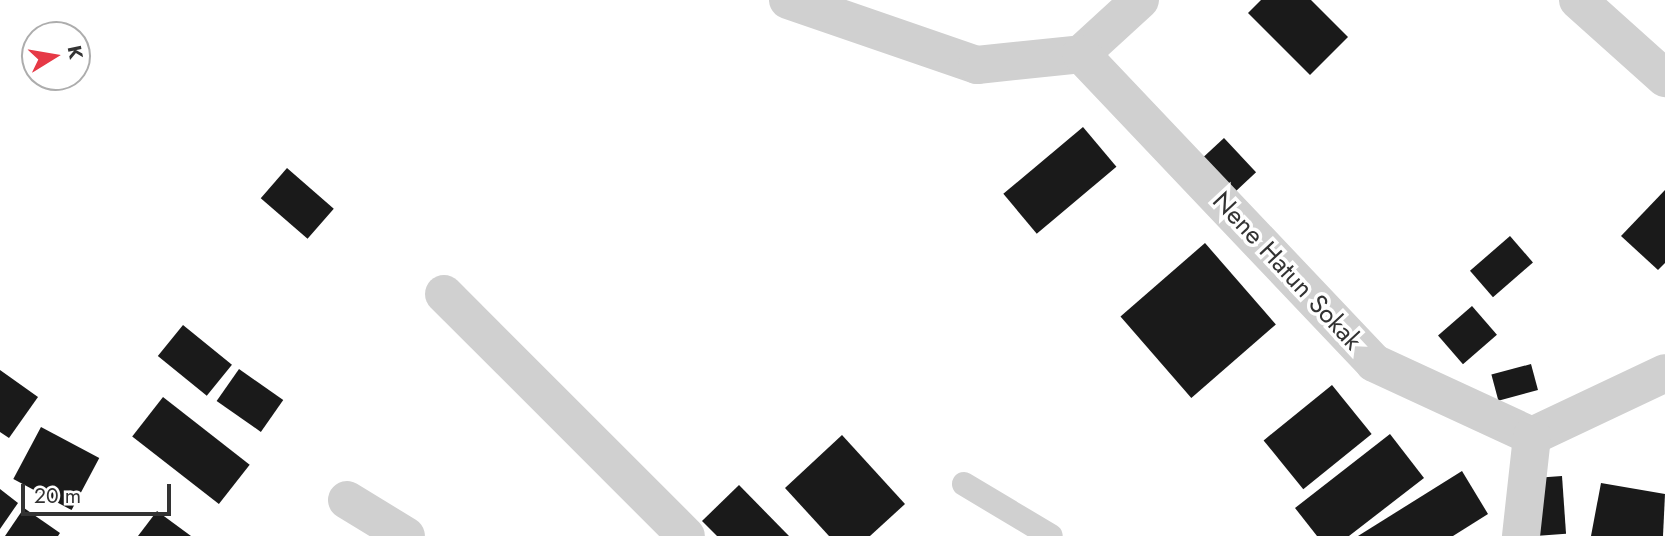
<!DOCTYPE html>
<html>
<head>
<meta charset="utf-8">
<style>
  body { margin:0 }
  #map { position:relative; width:1665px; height:536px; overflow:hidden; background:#fff; font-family:Jost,sans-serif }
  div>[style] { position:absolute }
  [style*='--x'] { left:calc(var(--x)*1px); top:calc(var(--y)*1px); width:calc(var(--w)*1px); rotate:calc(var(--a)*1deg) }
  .building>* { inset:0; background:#1a1a1a; transform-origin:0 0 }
  .lane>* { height:24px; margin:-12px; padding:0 12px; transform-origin:12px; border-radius:12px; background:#d0d0d0 }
  .street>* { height:38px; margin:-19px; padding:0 19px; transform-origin:19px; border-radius:19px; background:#d0d0d0 }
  span { translate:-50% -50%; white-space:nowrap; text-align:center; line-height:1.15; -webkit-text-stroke:7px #fff; paint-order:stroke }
  .street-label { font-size:26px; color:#333 }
  .north { position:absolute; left:21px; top:21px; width:70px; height:70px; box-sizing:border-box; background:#fff; border:2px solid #adadad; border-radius:50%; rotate:79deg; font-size:19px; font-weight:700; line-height:28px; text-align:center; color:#333 }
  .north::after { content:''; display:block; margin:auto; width:24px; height:32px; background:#e63946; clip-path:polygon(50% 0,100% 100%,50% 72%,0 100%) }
  .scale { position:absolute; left:21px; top:484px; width:150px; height:32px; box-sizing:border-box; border:4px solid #333; border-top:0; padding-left:9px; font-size:21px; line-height:24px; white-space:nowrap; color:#333; -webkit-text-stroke:5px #fff; paint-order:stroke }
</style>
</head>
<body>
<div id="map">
  <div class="building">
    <i style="clip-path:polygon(1261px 0,1311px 0,1348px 37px,1310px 75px,1248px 13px)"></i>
    <i style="left:1083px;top:127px;width:52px;height:104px;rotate:50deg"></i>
    <i style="left:1224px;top:138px;width:47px;height:35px;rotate:47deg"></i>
    <i style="left:287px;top:168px;width:62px;height:40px;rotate:41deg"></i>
    <i style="clip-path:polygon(1665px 190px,1665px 263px,1658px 270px,1621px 236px)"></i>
    <i style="left:1510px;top:236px;width:35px;height:53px;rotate:49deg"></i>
    <i style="left:1205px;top:243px;width:108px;height:112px;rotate:49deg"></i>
    <i style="left:1472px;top:306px;width:38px;height:45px;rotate:49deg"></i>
    <i style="left:183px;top:325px;width:63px;height:40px;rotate:39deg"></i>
    <i style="left:1531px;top:364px;width:27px;height:41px;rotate:75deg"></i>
    <i style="left:239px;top:369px;width:54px;height:39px;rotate:35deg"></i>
    <i style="clip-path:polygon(0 370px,38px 397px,9px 438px,0 432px)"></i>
    <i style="left:1332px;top:385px;width:63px;height:88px;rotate:51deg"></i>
    <i style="left:163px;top:397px;width:110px;height:50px;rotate:38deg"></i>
    <i style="left:41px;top:427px;width:66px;height:59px;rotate:28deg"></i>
    <i style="clip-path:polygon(1390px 434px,1424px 478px,1349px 536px,1317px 536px,1295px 508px)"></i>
    <i style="clip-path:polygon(842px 435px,905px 504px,870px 536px,829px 536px,785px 488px)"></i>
    <i style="clip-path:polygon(1462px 471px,1488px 514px,1453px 536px,1358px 536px)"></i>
    <i style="left:1562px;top:476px;width:58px;height:31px;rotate:86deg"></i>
    <i style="clip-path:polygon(1601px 483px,1665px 494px,1663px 536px,1591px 536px)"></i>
    <i style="clip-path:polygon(739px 485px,789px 536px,717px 536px,702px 521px)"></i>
    <i style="clip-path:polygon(0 489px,18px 503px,0 529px)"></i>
    <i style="clip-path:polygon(24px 508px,60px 533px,58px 536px,5px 536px)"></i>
    <i style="clip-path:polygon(157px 511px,191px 536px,138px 536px)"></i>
  </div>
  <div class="lane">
    <i style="--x:964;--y:484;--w:101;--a:30.9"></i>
  </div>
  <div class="street">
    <i style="--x:788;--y:0;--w:200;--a:19"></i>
    <i style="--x:977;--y:65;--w:105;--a:-6"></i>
    <i style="--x:1081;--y:54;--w:80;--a:-42.5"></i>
    <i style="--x:1578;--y:0;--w:117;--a:41.9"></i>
    <i style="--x:1081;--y:54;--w:426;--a:46.5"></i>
    <i style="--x:1374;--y:363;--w:174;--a:24.8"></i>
    <i style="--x:444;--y:294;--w:342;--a:45"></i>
    <i style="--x:1532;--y:436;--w:147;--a:-25.3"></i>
    <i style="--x:347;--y:500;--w:69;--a:31.4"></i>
    <i style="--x:1521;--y:536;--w:101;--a:-83.7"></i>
  </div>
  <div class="street-label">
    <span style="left:1287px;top:271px;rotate:47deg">Nene Hatun Sokak</span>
  </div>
  <div class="north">K</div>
  <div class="scale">20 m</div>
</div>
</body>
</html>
